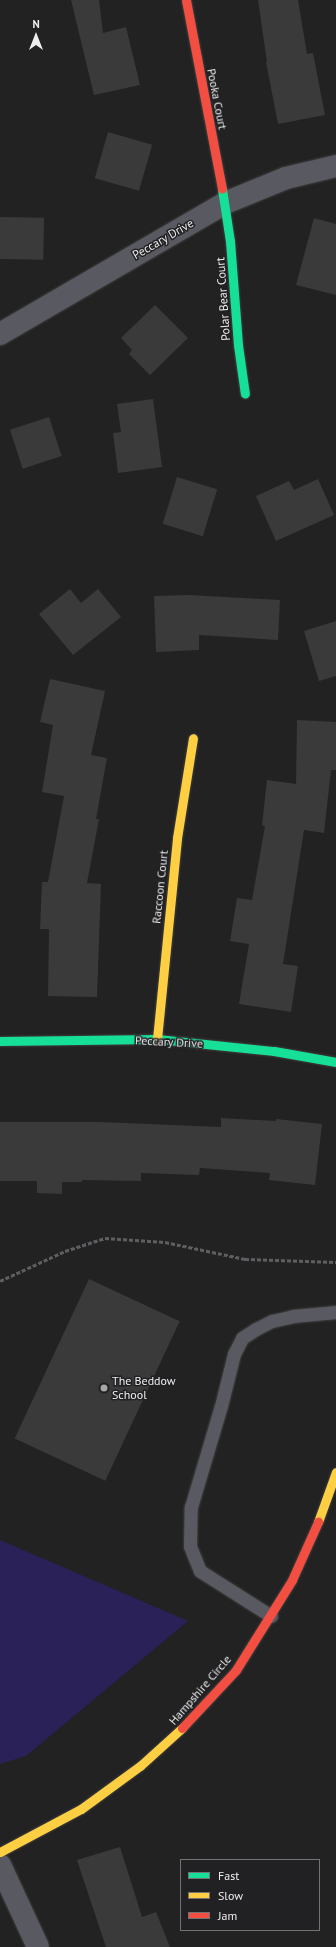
<!DOCTYPE html>
<html>
<head>
<meta charset="utf-8">
<style>
  body { margin:0 }
  #map { position:relative; width:336px; height:1947px; overflow:hidden; background:#222; font-family:"PT Sans",sans-serif }
  div>[style] { position:absolute }
  [style*='--x'] { left:calc(var(--x)*1px); top:calc(var(--y)*1px); width:calc(var(--w)*1px); rotate:calc(var(--a)*1deg) }
  .green>* { inset:0; background:#292157 }
  .building>* { inset:0; background:#3a3a3b; transform-origin:0 0 }
  .path>* { height:2.5px; margin-top:-1.25px; transform-origin:0; background:repeating-linear-gradient(90deg,#5e5e62 0 4px,transparent 0 6px) }
  .roads { filter:drop-shadow(0 0 1px #3f3f3f) drop-shadow(0 0 1px #3f3f3f) }
  .lane>* { height:13px; margin:-6.5px; padding:0 6.5px; transform-origin:6.5px; border-radius:6.5px; background:#595961 }
  .street>* { height:22px; margin:-11px; padding:0 11px; transform-origin:11px; border-radius:11px; background:#595961 }
  .fast>* { height:9px; margin:-4.5px; padding:0 4.5px; transform-origin:4.5px; border-radius:4.5px; background:#16e098 }
  .slow>* { height:9px; margin:-4.5px; padding:0 4.5px; transform-origin:4.5px; border-radius:4.5px; background:#ffcf43 }
  .jam>* { height:9px; margin:-4.5px; padding:0 4.5px; transform-origin:4.5px; border-radius:4.5px; background:#f24e42 }
  .dots>* { width:11px; height:11px; translate:-50% -50%; box-sizing:border-box; border:2px solid #212123; border-radius:50% }
  span { translate:-50% -50%; white-space:nowrap; text-align:center; line-height:1.15; -webkit-text-stroke:3px #212123; paint-order:stroke }
  .street-label { font-size:12px; color:#eeeef0 }
  .poi-label { font-size:12px; color:#eeeef0 }
  .left { translate:0 -50%; text-align:left }
  .legend { position:absolute; left:180px; top:1859px; width:140px; height:72px; box-sizing:border-box; background:#212123; border:1px solid #737375; margin:0; padding:5px 7px; list-style:none; font-size:12px; color:#eeeef0 }
  .legend li { display:flex; align-items:center; gap:8px; height:20px }
  .legend b { width:20px; border:1px solid #737375 }
  .north { position:absolute; left:16px; top:16px; width:40px; height:40px; -webkit-text-stroke:3px #212123; paint-order:stroke; rotate:0deg; font-size:11px; font-weight:700; line-height:16px; text-align:center; color:#eeeef0 }
  .north::after { content:''; display:block; margin:auto; width:14px; height:18px; background:#eeeef0; clip-path:polygon(50% 0,100% 100%,50% 72%,0 100%) }
</style>
</head>
<body>
<div id="map">
  <div class="green">
    <i style="clip-path:polygon(0 1540px,188px 1621px,26px 1756px,0 1764px)"></i>
  </div>
  <div class="building">
    <i style="clip-path:polygon(71px 0,99px 0,103px 33px,126px 27px,140px 85px,94px 95px)"></i>
    <i style="clip-path:polygon(258px 0,298px 0,307px 54px,313px 53px,325px 115px,278px 124px,266px 62px,267px 62px)"></i>
    <i style="left:108px;top:132px;width:46px;height:48px;rotate:16deg"></i>
    <i style="left:0;top:217px;width:44px;height:42px;rotate:1deg"></i>
    <i style="clip-path:polygon(314px 218px,336px 224px,336px 295px,296px 285px)"></i>
    <i style="clip-path:polygon(155px 305px,188px 338px,150px 375px,129px 354px,132px 350px,121px 338px)"></i>
    <i style="clip-path:polygon(153px 399px,162px 467px,118px 473px,113px 433px,121px 432px,117px 404px)"></i>
    <i style="left:49px;top:417px;width:41px;height:41px;rotate:72deg"></i>
    <i style="left:177px;top:477px;width:42px;height:49px;rotate:17deg"></i>
    <i style="clip-path:polygon(318px 479px,334px 515px,276px 541px,256px 496px,289px 481px,294px 490px)"></i>
    <i style="clip-path:polygon(70px 589px,81px 603px,98px 589px,121px 617px,73px 655px,39px 614px)"></i>
    <i style="clip-path:polygon(189px 595px,280px 600px,278px 640px,199px 635px,199px 650px,156px 652px,154px 596px)"></i>
    <i style="clip-path:polygon(336px 621px,336px 676px,319px 681px,304px 631px)"></i>
    <i style="clip-path:polygon(50px 679px,105px 691px,91px 755px,107px 758px,96px 819px,99px 819px,87px 883px,101px 884px,97px 997px,48px 996px,49px 929px,40px 929px,42px 882px,48px 882px,64px 796px,42px 792px,53px 725px,40px 722px)"></i>
    <i style="clip-path:polygon(297px 720px,336px 722px,336px 770px,331px 770px,324px 833px,304px 830px,283px 964px,298px 966px,291px 1012px,239px 1004px,249px 944px,230px 941px,237px 898px,252px 900px,265px 826px,262px 825px,267px 780px,296px 784px)"></i>
    <i style="clip-path:polygon(221px 1118px,276px 1121px,276px 1119px,322px 1124px,315px 1185px,269px 1180px,270px 1173px,200px 1168px,199px 1175px,141px 1173px,141px 1181px,82px 1180px,82px 1182px,62px 1182px,62px 1194px,37px 1193px,37px 1181px,0 1181px,0 1122px,99px 1122px,221px 1127px)"></i>
    <i style="left:89px;top:1279px;width:100px;height:176px;rotate:25deg"></i>
    <i style="clip-path:polygon(120px 1847px,142px 1917px,156px 1912px,170px 1947px,106px 1947px,77px 1860px)"></i>
  </div>
  <div class="path">
    <i style="--x:0;--y:1281;--w:72;--a:-24.8"></i>
    <i style="--x:65;--y:1251;--w:42;--a:-18"></i>
    <i style="--x:105;--y:1238;--w:60;--a:3.8"></i>
    <i style="--x:165;--y:1242;--w:82;--a:12"></i>
    <i style="--x:245;--y:1259;--w:91;--a:1.9"></i>
  </div>
  <div class="roads">
    <div class="lane">
      <i style="--x:271;--y:1616;--w:84;--a:-147.6"></i>
      <i style="--x:200;--y:1571;--w:27;--a:-112"></i>
      <i style="--x:190;--y:1546;--w:39;--a:-89"></i>
      <i style="--x:191;--y:1507;--w:105;--a:-73.5"></i>
      <i style="--x:221;--y:1406;--w:54;--a:-76"></i>
      <i style="--x:234;--y:1354;--w:18;--a:-63"></i>
      <i style="--x:242;--y:1338;--w:17;--a:-33"></i>
      <i style="--x:256;--y:1329;--w:18;--a:-27"></i>
      <i style="--x:272;--y:1321;--w:22;--a:-13"></i>
      <i style="--x:293;--y:1316;--w:43;--a:-5.3"></i>
    </div>
    <div class="street">
      <i style="--x:0;--y:334;--w:260;--a:-30.2"></i>
      <i style="--x:225;--y:203;--w:66;--a:-22.3"></i>
      <i style="--x:286;--y:178;--w:51;--a:-13.5"></i>
      <i style="--x:0;--y:1865;--w:90;--a:65.1"></i>
    </div>
    <div class="fast">
      <i style="--x:222;--y:189;--w:53;--a:81.3"></i>
      <i style="--x:230;--y:241;--w:104;--a:85.6"></i>
      <i style="--x:238;--y:345;--w:49;--a:81.9"></i>
      <i style="--x:0;--y:1041;--w:157;--a:-0.7"></i>
      <i style="--x:157;--y:1039;--w:118;--a:5.9"></i>
      <i style="--x:274;--y:1051;--w:63;--a:10.1"></i>
    </div>
    <div class="slow">
      <i style="--x:157;--y:1039;--w:202;--a:-84.3"></i>
      <i style="--x:177;--y:838;--w:101;--a:-80.9"></i>
      <i style="--x:318;--y:1522;--w:53;--a:-70.2"></i>
      <i style="--x:0;--y:1852;--w:92;--a:-28"></i>
      <i style="--x:81;--y:1809;--w:73;--a:-36.1"></i>
      <i style="--x:140;--y:1766;--w:57;--a:-42.1"></i>
    </div>
    <div class="jam">
      <i style="--x:186;--y:0;--w:192;--a:79.2"></i>
      <i style="--x:182;--y:1728;--w:79;--a:-47"></i>
      <i style="--x:236;--y:1670;--w:106;--a:-58.1"></i>
      <i style="--x:292;--y:1580;--w:64;--a:-65.9"></i>
    </div>
  </div>
  <div class="dots">
    <i style="left:104px;top:1388px;background:#a7a7a8"></i>
  </div>
  <div class="street-label">
    <span style="left:217px;top:99px;rotate:79deg">Pooka Court</span>
    <span style="left:163px;top:239px;rotate:-30deg">Peccary Drive</span>
    <span style="left:223px;top:299px;rotate:-94deg">Polar Bear Court</span>
    <span style="left:160px;top:887px;rotate:-84deg">Raccoon Court</span>
    <span style="left:169px;top:1042px;rotate:3deg">Peccary Drive</span>
    <span style="left:200px;top:1690px;rotate:-49deg">Hampshire Circle</span>
  </div>
  <div class="poi-label">
    <span class="left" style="left:112px;top:1388px">The Beddow<br>School</span>
  </div>
  <ul class="legend">
  <li><b style="height:5px;background:#16e098"></b>Fast</li>
  <li><b style="height:5px;background:#ffcf43"></b>Slow</li>
  <li><b style="height:5px;background:#f24e42"></b>Jam</li>
  </ul>
  <div class="north">N</div>
</div>
</body>
</html>
